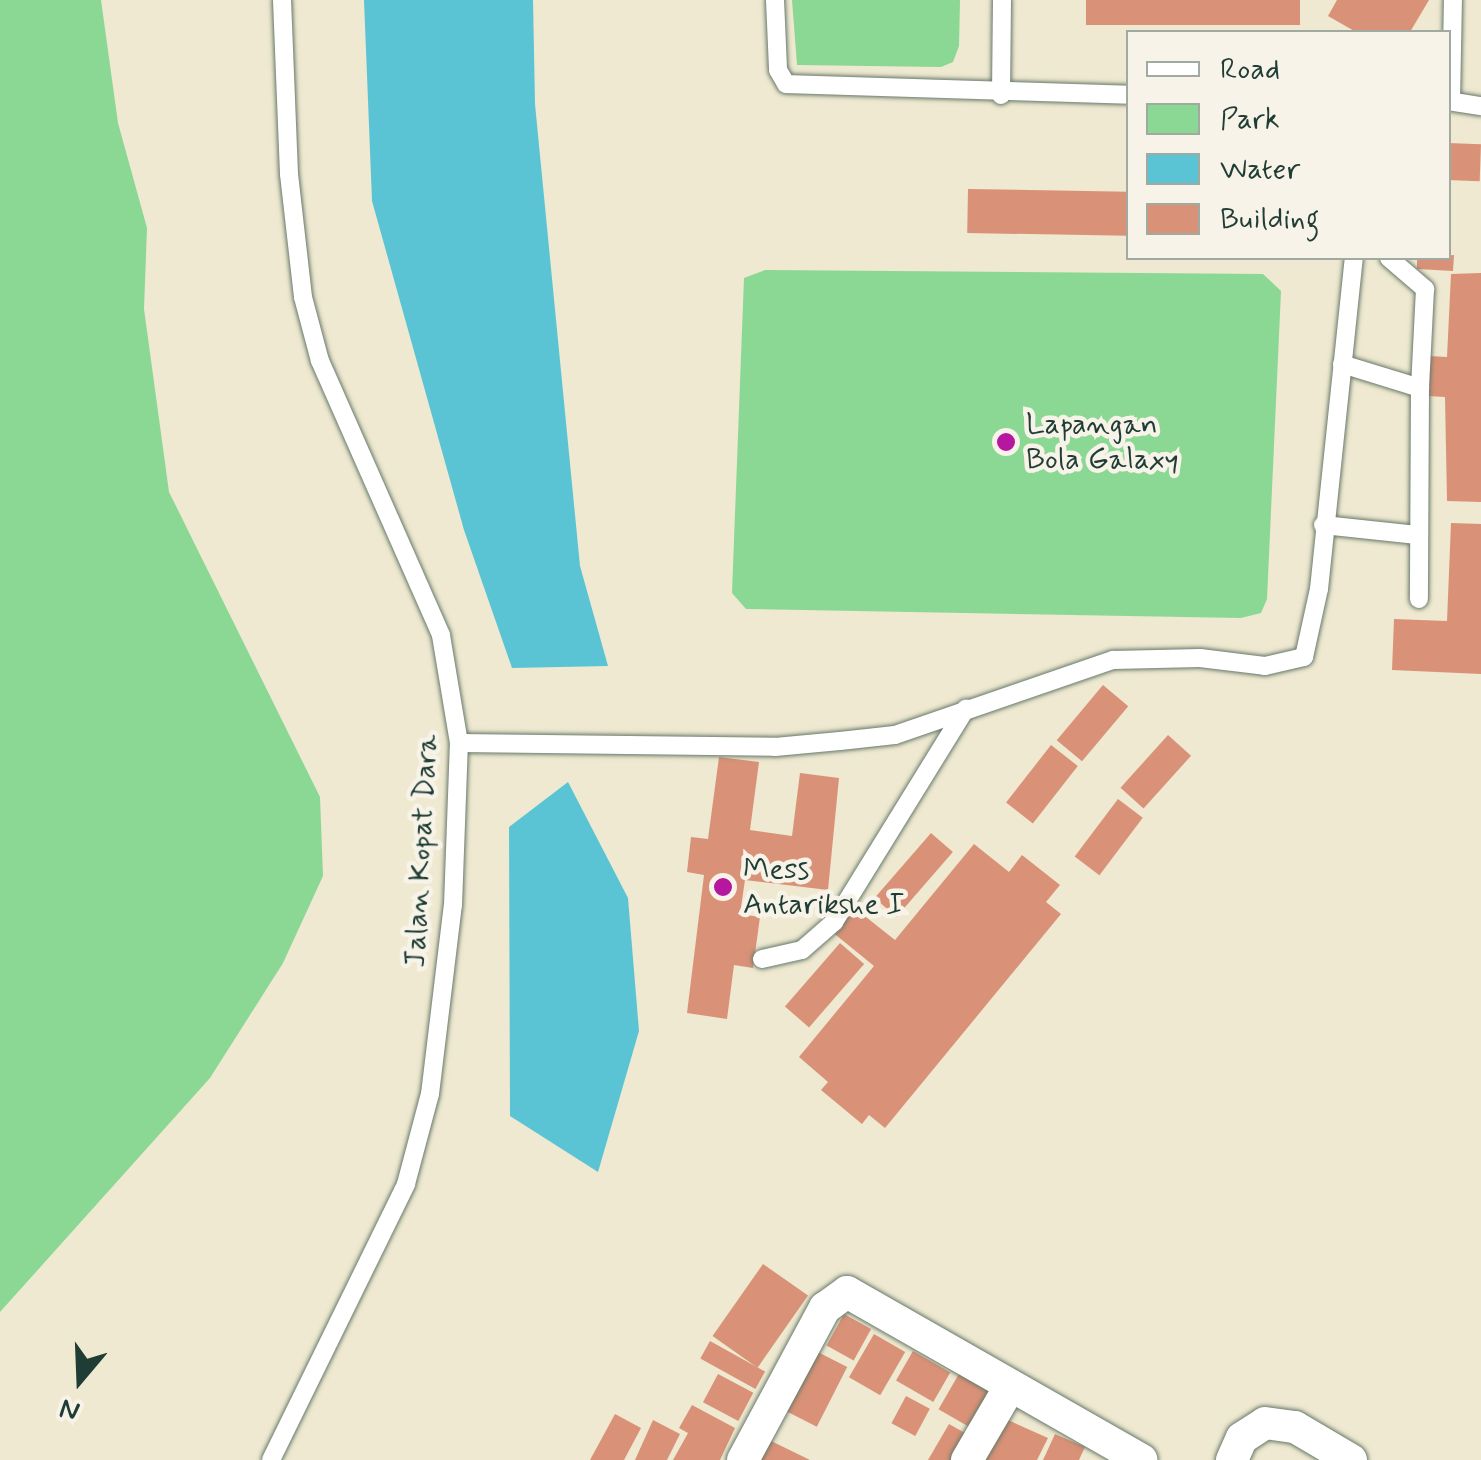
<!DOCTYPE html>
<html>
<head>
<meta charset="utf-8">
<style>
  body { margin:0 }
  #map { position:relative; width:1481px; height:1460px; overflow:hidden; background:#eee9d0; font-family:Mynerve,sans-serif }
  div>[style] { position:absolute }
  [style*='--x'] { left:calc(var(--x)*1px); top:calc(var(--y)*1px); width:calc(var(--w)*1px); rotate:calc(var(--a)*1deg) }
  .green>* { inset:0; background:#8bd794 }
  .water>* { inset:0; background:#5ac4d5 }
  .building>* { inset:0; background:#d99277; transform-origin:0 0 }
  .roads { filter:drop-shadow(0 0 2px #67796b) drop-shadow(0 0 2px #67796b) }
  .service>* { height:18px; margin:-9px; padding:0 9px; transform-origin:9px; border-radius:9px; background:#fff }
  .minor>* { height:32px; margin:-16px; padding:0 16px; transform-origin:16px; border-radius:16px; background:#fff }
  .dots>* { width:28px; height:28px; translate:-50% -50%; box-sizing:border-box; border:5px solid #f7f3e8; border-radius:50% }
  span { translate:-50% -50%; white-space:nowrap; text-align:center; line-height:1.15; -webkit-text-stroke:9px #f7f3e8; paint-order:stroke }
  .poi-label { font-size:30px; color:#1f3d34 }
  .left { translate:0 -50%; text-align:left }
  .street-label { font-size:30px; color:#1f3d34 }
  .legend { position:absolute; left:1126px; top:30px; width:325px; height:230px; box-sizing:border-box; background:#f7f3e8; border:2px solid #a1aaa0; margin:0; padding:12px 18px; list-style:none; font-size:30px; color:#1f3d34 }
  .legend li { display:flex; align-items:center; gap:20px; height:50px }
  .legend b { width:50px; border:2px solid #a1aaa0 }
  .north { position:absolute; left:30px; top:1330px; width:100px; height:100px; -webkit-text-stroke:8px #f7f3e8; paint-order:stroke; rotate:199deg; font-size:28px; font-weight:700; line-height:40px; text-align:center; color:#1f3d34 }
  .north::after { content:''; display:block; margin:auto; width:35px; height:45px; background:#1f3d34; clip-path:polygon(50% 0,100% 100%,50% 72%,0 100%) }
</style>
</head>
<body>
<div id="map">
  <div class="green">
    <i style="clip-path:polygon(0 0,101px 0,118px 123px,147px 228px,144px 309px,169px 492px,320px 797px,323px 876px,283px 963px,210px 1078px,0 1312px)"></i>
    <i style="clip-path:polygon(792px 0,960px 0,959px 46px,953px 62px,941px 67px,797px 65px)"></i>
    <i style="clip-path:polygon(765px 270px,1263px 274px,1281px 291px,1267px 599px,1261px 613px,1241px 618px,746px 609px,732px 593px,744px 278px)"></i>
  </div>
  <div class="water">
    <i style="clip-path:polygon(364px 0,533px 0,535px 104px,580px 566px,608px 666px,512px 668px,464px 530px,372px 201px)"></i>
    <i style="clip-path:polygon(568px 782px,628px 898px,639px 1031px,598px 1172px,510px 1116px,509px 827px)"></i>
  </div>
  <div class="building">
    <i style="left:1086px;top:0;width:214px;height:25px"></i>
    <i style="clip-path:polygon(1337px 0,1429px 0,1410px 32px,1356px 32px,1328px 16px)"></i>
    <i style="left:1448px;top:143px;width:33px;height:37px;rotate:2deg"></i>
    <i style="left:968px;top:189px;width:160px;height:44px;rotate:1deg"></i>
    <i style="clip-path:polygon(1454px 255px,1453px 271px,1417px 269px,1417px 258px)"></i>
    <i style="clip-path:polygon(1481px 273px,1481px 502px,1447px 501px,1445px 397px,1427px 396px,1429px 356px,1447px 357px,1451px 274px)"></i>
    <i style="clip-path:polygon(1451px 523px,1481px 524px,1481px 674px,1392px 670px,1394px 619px,1447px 621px)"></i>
    <i style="left:1103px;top:685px;width:33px;height:72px;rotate:40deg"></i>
    <i style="left:1168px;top:735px;width:31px;height:71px;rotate:42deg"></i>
    <i style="left:1051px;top:745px;width:34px;height:73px;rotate:38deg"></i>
    <i style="clip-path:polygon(719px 757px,759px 762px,750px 830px,792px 836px,800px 773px,839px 778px,828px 890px,745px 880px,740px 914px,760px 917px,753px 968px,734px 965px,727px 1019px,687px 1013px,704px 875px,687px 872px,691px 837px,708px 839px)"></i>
    <i style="left:1118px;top:799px;width:31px;height:72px;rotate:37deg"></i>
    <i style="left:931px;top:833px;width:29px;height:86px;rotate:41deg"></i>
    <i style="clip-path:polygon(974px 844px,1009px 872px,1022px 855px,1060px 885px,1046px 902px,1061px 914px,885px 1128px,869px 1115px,862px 1124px,821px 1090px,828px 1082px,799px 1057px,874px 966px,831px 931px,852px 906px,895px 940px)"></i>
    <i style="left:840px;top:943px;width:32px;height:84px;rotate:41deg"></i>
    <i style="left:763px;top:1264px;width:55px;height:88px;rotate:35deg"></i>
    <i style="left:844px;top:1314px;width:31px;height:36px;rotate:29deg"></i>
    <i style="left:874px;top:1334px;width:36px;height:50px;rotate:30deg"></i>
    <i style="left:710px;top:1341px;width:63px;height:20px;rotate:29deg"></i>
    <i style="left:808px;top:1347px;width:44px;height:67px;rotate:27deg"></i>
    <i style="left:913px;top:1351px;width:43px;height:34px;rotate:30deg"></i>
    <i style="left:960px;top:1372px;width:46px;height:43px;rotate:30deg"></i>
    <i style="left:718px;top:1374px;width:40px;height:32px;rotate:28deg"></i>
    <i style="left:906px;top:1396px;width:27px;height:31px;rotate:28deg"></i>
    <i style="clip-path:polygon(692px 1405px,735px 1428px,720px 1460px,673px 1460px,688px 1433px,679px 1428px)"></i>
    <i style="clip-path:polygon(615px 1414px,641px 1428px,624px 1460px,590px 1460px)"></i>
    <i style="clip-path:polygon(999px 1416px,1048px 1438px,1037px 1460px,979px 1460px)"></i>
    <i style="clip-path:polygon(653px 1420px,680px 1434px,667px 1460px,635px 1460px)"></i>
    <i style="clip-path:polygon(949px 1424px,972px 1437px,959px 1460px,928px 1460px)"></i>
    <i style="clip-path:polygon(1055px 1434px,1085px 1447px,1079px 1460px,1043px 1460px)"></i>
    <i style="clip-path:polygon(763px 1437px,810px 1460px,752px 1460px)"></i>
  </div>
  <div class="roads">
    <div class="service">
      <i style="--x:775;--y:0;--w:70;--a:87.5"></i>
      <i style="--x:778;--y:70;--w:16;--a:60"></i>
      <i style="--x:786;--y:84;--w:342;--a:1.8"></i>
      <i style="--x:1001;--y:95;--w:95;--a:-89.4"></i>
      <i style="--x:1448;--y:101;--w:33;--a:9"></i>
      <i style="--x:1451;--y:101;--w:101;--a:-88.9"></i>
      <i style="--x:1389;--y:258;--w:48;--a:40.7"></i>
      <i style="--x:1425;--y:289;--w:99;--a:92.9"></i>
      <i style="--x:1342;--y:364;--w:82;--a:17.1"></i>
      <i style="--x:1420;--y:388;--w:211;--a:90.3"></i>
      <i style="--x:1323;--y:525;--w:95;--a:6.1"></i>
      <i style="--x:459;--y:743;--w:316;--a:0.7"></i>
      <i style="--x:775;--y:747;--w:65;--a:-5.3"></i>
      <i style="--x:840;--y:741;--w:55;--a:-6.2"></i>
      <i style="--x:895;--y:735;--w:231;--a:-19"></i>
      <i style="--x:1113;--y:660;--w:87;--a:-1.3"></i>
      <i style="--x:1200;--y:658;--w:65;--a:7"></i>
      <i style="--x:1265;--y:666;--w:40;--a:-13"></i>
      <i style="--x:1304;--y:657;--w:70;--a:-77.6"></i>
      <i style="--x:1319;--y:589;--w:333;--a:-84"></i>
      <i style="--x:762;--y:959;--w:41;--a:-12.7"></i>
      <i style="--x:802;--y:950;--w:43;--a:-41.2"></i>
      <i style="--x:834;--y:922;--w:251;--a:-58.3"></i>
      <i style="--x:271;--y:1460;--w:307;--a:-63.9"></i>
      <i style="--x:406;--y:1184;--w:93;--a:-75.1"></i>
      <i style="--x:430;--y:1094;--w:190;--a:-83.1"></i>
      <i style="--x:453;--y:905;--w:162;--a:-87.9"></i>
      <i style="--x:459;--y:743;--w:109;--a:-99.5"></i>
      <i style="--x:441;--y:635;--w:300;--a:-113.8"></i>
      <i style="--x:320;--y:361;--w:66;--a:-104.9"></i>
      <i style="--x:303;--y:297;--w:124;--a:-96.5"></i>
      <i style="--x:289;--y:174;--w:174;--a:-92.3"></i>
    </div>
    <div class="minor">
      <i style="--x:743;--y:1460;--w:173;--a:-61.7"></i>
      <i style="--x:825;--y:1308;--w:27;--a:-36"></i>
      <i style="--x:847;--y:1292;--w:339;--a:29.7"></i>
      <i style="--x:967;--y:1460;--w:83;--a:-59.7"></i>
      <i style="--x:1232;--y:1460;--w:24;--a:-66"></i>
      <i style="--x:1242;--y:1438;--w:27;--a:-33"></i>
      <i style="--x:1265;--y:1423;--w:30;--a:8"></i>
      <i style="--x:1295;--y:1427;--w:65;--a:30.5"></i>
    </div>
  </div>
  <div class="dots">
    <i style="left:1006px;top:442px;background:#b5179e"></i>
    <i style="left:723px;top:887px;background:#b5179e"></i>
  </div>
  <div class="poi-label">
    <span class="left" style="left:1026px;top:442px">Lapangan<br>Bola Galaxy</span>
    <span class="left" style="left:743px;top:887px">Mess<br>Antarikshe I</span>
  </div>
  <div class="street-label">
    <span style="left:422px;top:851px;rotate:-87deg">Jalan Kopat Dara</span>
  </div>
  <ul class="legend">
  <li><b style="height:12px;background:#fff"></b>Road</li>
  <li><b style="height:28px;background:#8bd794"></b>Park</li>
  <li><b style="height:28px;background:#5ac4d5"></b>Water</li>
  <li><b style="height:28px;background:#d99277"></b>Building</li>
  </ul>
  <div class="north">N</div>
</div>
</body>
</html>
